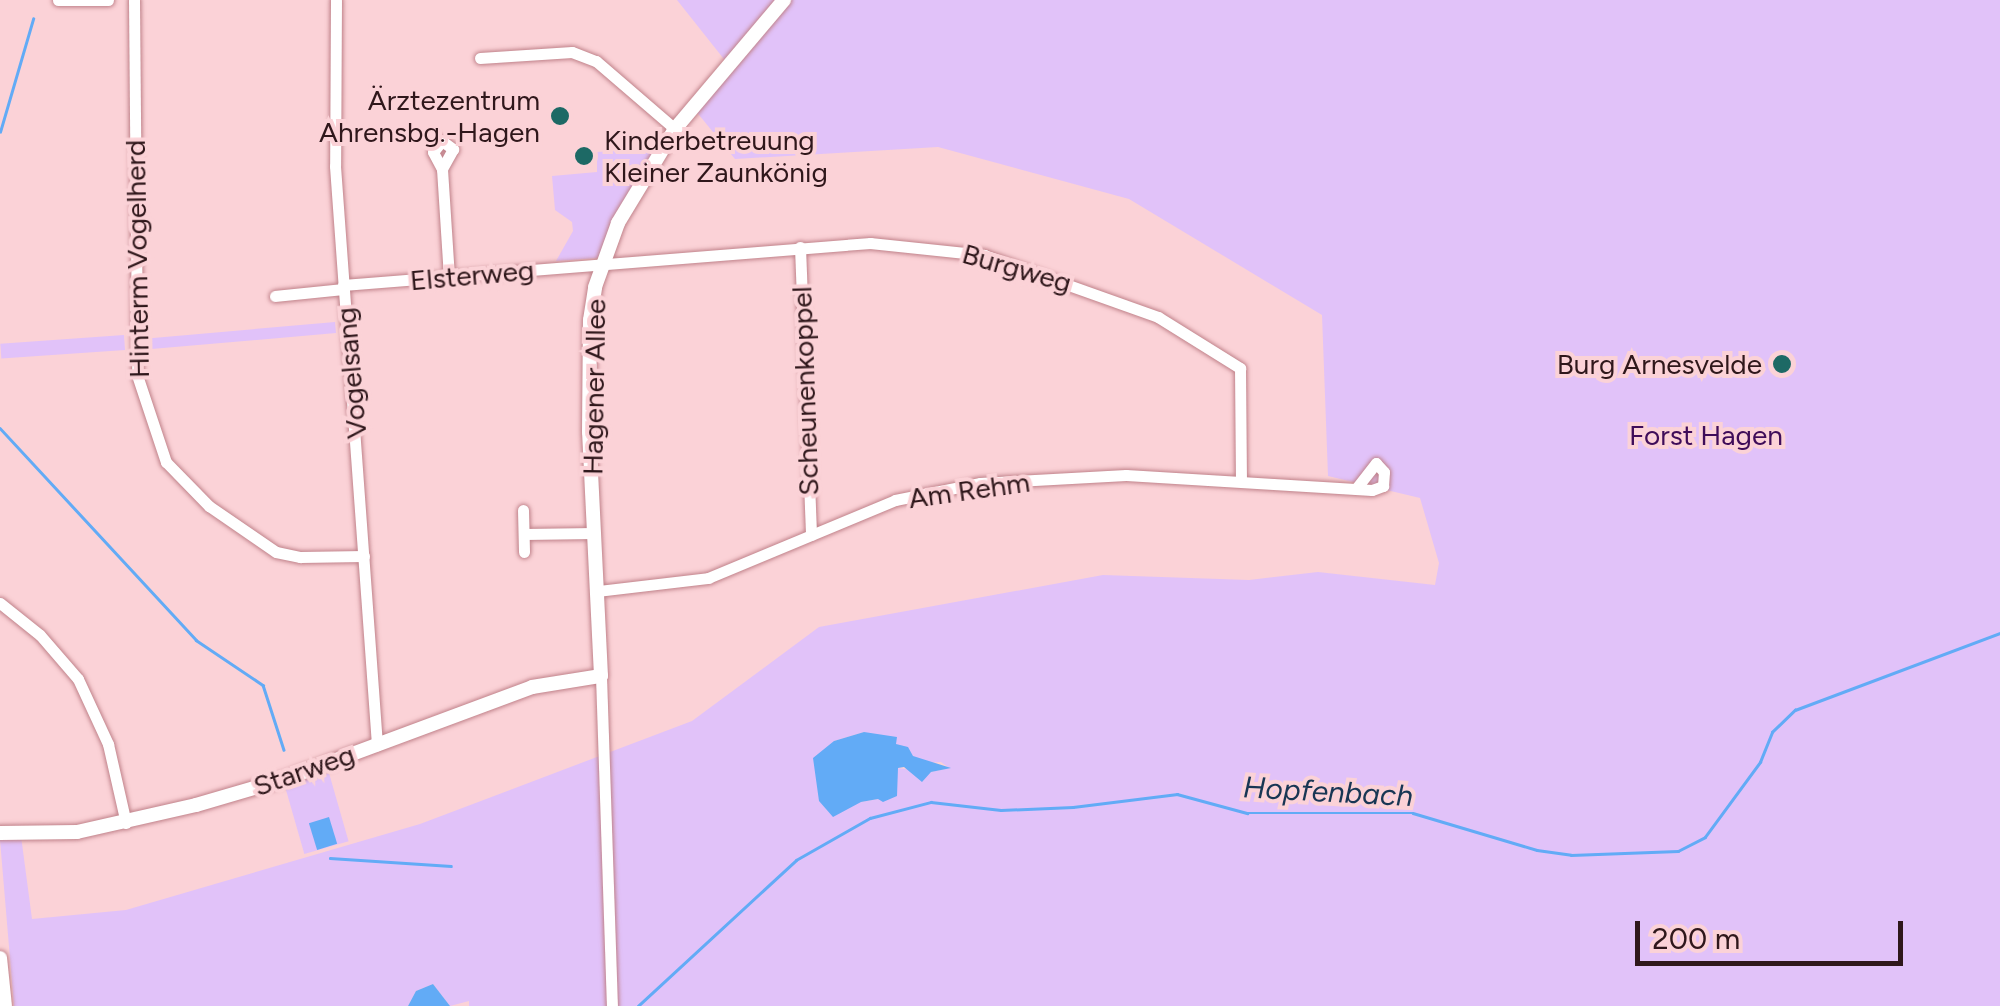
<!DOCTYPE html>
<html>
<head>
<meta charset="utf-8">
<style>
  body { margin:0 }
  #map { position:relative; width:2000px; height:1006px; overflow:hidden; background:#fbd2d7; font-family:Figtree,sans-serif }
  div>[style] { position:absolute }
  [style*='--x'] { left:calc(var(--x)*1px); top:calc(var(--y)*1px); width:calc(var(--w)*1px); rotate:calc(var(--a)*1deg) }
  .green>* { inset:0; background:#e1c2f9; transform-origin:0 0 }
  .water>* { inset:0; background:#62abf6; transform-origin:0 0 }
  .stream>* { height:2.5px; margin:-1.25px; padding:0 1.25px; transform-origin:1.25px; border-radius:1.25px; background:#62abf6 }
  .roads { filter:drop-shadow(0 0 2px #c0828a) drop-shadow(0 0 2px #c0828a) }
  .minor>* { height:11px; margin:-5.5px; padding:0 5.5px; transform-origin:5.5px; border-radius:5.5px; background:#fff }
  .tertiary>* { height:14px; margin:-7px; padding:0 7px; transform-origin:7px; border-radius:7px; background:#fff }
  .dots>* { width:28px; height:28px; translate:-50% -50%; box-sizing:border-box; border:5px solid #fbd2d7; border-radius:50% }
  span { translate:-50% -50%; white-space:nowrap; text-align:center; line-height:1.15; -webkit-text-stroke:8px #fbd2d7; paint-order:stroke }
  .poi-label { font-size:28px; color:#2f171b }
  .right { translate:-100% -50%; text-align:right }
  .left { translate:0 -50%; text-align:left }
  .street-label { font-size:28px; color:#2f171b }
  .park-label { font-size:28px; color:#3f0c59 }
  .water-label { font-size:30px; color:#183654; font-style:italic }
  .scale { position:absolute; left:1635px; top:921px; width:268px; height:45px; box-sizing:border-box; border:5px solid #2f171b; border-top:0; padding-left:12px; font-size:30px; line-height:35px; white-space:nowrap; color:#2f171b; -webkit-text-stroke:8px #fbd2d7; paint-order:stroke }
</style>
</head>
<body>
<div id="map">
  <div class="green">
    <i style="clip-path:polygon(evenodd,677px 0,2000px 0,2000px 1006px,469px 1006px,469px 1001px,450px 1006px,433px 984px,416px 991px,408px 1006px,14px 1006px,0 840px,21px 836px,32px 919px,126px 910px,420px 824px,692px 721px,819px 627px,1103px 575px,1249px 580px,1318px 572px,1435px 585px,1439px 563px,1420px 498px,1328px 476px,1322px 315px,1129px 199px,938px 147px,735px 159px,695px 110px,731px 68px,677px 0,864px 732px,926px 763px,941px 762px,949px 768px,931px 772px,897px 768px,896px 782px,878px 799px,861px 802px,834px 741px,864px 732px)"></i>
    <i style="clip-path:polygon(658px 148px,598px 258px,556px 261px,573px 231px,572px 222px,555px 210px,552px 176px,597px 172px,597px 152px)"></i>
    <i style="left:335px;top:322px;width:11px;height:194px;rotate:85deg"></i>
    <i style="left:124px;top:335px;width:15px;height:124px;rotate:86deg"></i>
    <i style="left:329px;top:773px;width:71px;height:46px;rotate:74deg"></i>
  </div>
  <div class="water">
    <i style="clip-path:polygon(864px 732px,897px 737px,896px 744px,908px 747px,913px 756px,951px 768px,931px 772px,922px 782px,904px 767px,898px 768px,897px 796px,883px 802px,878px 799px,861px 802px,833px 817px,819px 801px,813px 758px,834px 741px)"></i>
    <i style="left:329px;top:817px;width:28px;height:21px;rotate:73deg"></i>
    <i style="clip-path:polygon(433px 984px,450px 1006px,408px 1006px,416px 991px)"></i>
  </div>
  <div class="stream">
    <i style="--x:0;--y:132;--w:118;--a:-73.7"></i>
    <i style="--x:0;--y:428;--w:289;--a:47.2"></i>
    <i style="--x:196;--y:640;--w:81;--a:33.9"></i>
    <i style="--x:263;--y:685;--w:68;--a:72.1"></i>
    <i style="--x:330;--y:858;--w:121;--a:3.8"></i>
    <i style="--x:638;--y:1006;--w:215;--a:-42.7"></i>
    <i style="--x:796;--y:860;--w:85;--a:-29.6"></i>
    <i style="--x:870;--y:818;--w:63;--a:-14.7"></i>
    <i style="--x:931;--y:802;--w:70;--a:6.5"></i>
    <i style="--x:1001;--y:810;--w:72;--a:-2.4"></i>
    <i style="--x:1073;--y:807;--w:105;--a:-7.1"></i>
    <i style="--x:1177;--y:794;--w:73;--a:15.2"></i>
    <i style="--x:1247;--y:813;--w:166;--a:0"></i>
    <i style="--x:1413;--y:813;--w:129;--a:16.6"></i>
    <i style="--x:1537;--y:850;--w:34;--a:8"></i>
    <i style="--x:1571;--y:855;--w:107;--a:-2.1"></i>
    <i style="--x:1678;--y:851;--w:30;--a:-27"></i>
    <i style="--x:1705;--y:837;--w:93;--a:-53.7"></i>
    <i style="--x:1760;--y:762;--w:32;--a:-68"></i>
    <i style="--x:1772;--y:732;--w:32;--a:-44"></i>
    <i style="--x:1795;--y:710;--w:219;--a:-20.6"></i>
  </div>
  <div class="roads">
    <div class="minor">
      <i style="--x:58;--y:0;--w:50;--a:0"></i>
      <i style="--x:134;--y:0;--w:375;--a:89.5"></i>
      <i style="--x:137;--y:375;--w:92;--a:71.6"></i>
      <i style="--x:166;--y:462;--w:62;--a:45.7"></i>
      <i style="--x:209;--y:506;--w:81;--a:34.5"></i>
      <i style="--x:276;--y:552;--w:25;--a:12"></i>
      <i style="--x:300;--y:557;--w:64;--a:-0.9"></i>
      <i style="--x:336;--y:0;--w:166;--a:90.3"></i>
      <i style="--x:335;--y:166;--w:581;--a:85.85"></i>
      <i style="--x:480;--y:58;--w:92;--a:-3.7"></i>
      <i style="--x:572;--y:52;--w:26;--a:21"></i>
      <i style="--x:596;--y:61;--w:104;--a:40.7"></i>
      <i style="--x:442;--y:169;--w:19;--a:-118"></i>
      <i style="--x:433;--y:152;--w:14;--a:-51"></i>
      <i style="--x:442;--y:141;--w:14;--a:36"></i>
      <i style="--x:453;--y:149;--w:23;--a:119"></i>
      <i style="--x:442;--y:169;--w:108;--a:86.3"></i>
      <i style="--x:800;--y:247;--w:288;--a:87.8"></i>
      <i style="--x:343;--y:285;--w:529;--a:-4.56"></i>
      <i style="--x:870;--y:243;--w:115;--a:6"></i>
      <i style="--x:984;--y:255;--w:185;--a:19.6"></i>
      <i style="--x:1158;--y:317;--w:97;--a:31.9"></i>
      <i style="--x:1240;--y:368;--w:112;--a:89.5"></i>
      <i style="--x:275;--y:296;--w:68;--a:-5.9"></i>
      <i style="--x:523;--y:510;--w:42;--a:88.6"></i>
      <i style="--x:524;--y:534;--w:70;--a:-0.8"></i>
      <i style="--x:598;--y:591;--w:111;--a:-6.7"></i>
      <i style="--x:708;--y:578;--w:203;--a:-22.6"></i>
      <i style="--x:895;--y:500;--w:87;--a:-11.3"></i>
      <i style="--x:980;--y:483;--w:146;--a:-3.1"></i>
      <i style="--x:1126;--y:475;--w:246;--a:3.5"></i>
      <i style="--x:1372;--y:490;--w:12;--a:-20"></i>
      <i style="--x:1383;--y:486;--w:14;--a:-86"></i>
      <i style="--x:1384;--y:472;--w:12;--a:-132"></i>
      <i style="--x:1376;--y:463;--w:31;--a:128"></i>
      <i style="--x:0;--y:603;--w:51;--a:38.7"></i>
      <i style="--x:40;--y:635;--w:58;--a:49.2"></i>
      <i style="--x:78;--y:679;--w:72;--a:65.2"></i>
      <i style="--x:108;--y:744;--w:81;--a:77.2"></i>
      <i style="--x:601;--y:676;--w:330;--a:88.1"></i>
    </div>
    <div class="tertiary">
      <i style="--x:0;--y:833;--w:77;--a:-0.7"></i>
      <i style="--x:77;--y:832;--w:122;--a:-12.8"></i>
      <i style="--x:196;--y:805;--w:93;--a:-16.3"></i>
      <i style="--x:285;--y:779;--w:264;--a:-20.4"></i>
      <i style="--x:532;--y:687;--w:70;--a:-9.1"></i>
      <i style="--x:601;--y:676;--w:244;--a:-92.8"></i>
      <i style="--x:589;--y:432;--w:112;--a:-89.5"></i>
      <i style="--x:590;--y:320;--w:33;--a:-81"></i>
      <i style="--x:595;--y:287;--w:68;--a:-70.2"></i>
      <i style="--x:618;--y:223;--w:110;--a:-58.8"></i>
      <i style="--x:675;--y:129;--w:169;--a:-49.8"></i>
      <i style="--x:0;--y:958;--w:48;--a:84.1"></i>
    </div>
  </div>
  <div class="dots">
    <i style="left:560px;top:116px;background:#1d6965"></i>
    <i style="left:584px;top:156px;background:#1d6965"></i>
    <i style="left:1782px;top:364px;background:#1d6965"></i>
  </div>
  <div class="poi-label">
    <span class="right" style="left:540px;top:116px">Ärztezentrum<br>Ahrensbg.-Hagen</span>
    <span class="left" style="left:604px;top:156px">Kinderbetreuung<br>Kleiner Zaunkönig</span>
    <span class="right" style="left:1762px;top:364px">Burg Arnesvelde</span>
  </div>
  <div class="street-label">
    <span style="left:137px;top:259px;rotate:-91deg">Hinterm Vogelherd</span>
    <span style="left:1017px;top:268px;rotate:16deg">Burgweg</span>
    <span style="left:472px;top:275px;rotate:-5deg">Elsterweg</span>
    <span style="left:351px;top:373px;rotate:-95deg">Vogelsang</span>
    <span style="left:594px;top:387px;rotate:-89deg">Hagener Allee</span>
    <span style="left:805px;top:391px;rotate:-92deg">Scheunenkoppel</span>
    <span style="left:969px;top:490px;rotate:-8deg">Am Rehm</span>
    <span style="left:304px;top:770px;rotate:-19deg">Starweg</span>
  </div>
  <div class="park-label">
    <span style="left:1706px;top:435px">Forst Hagen</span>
  </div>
  <div class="water-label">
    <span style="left:1328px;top:792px;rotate:3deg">Hopfenbach</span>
  </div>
  <div class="scale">200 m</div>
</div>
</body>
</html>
